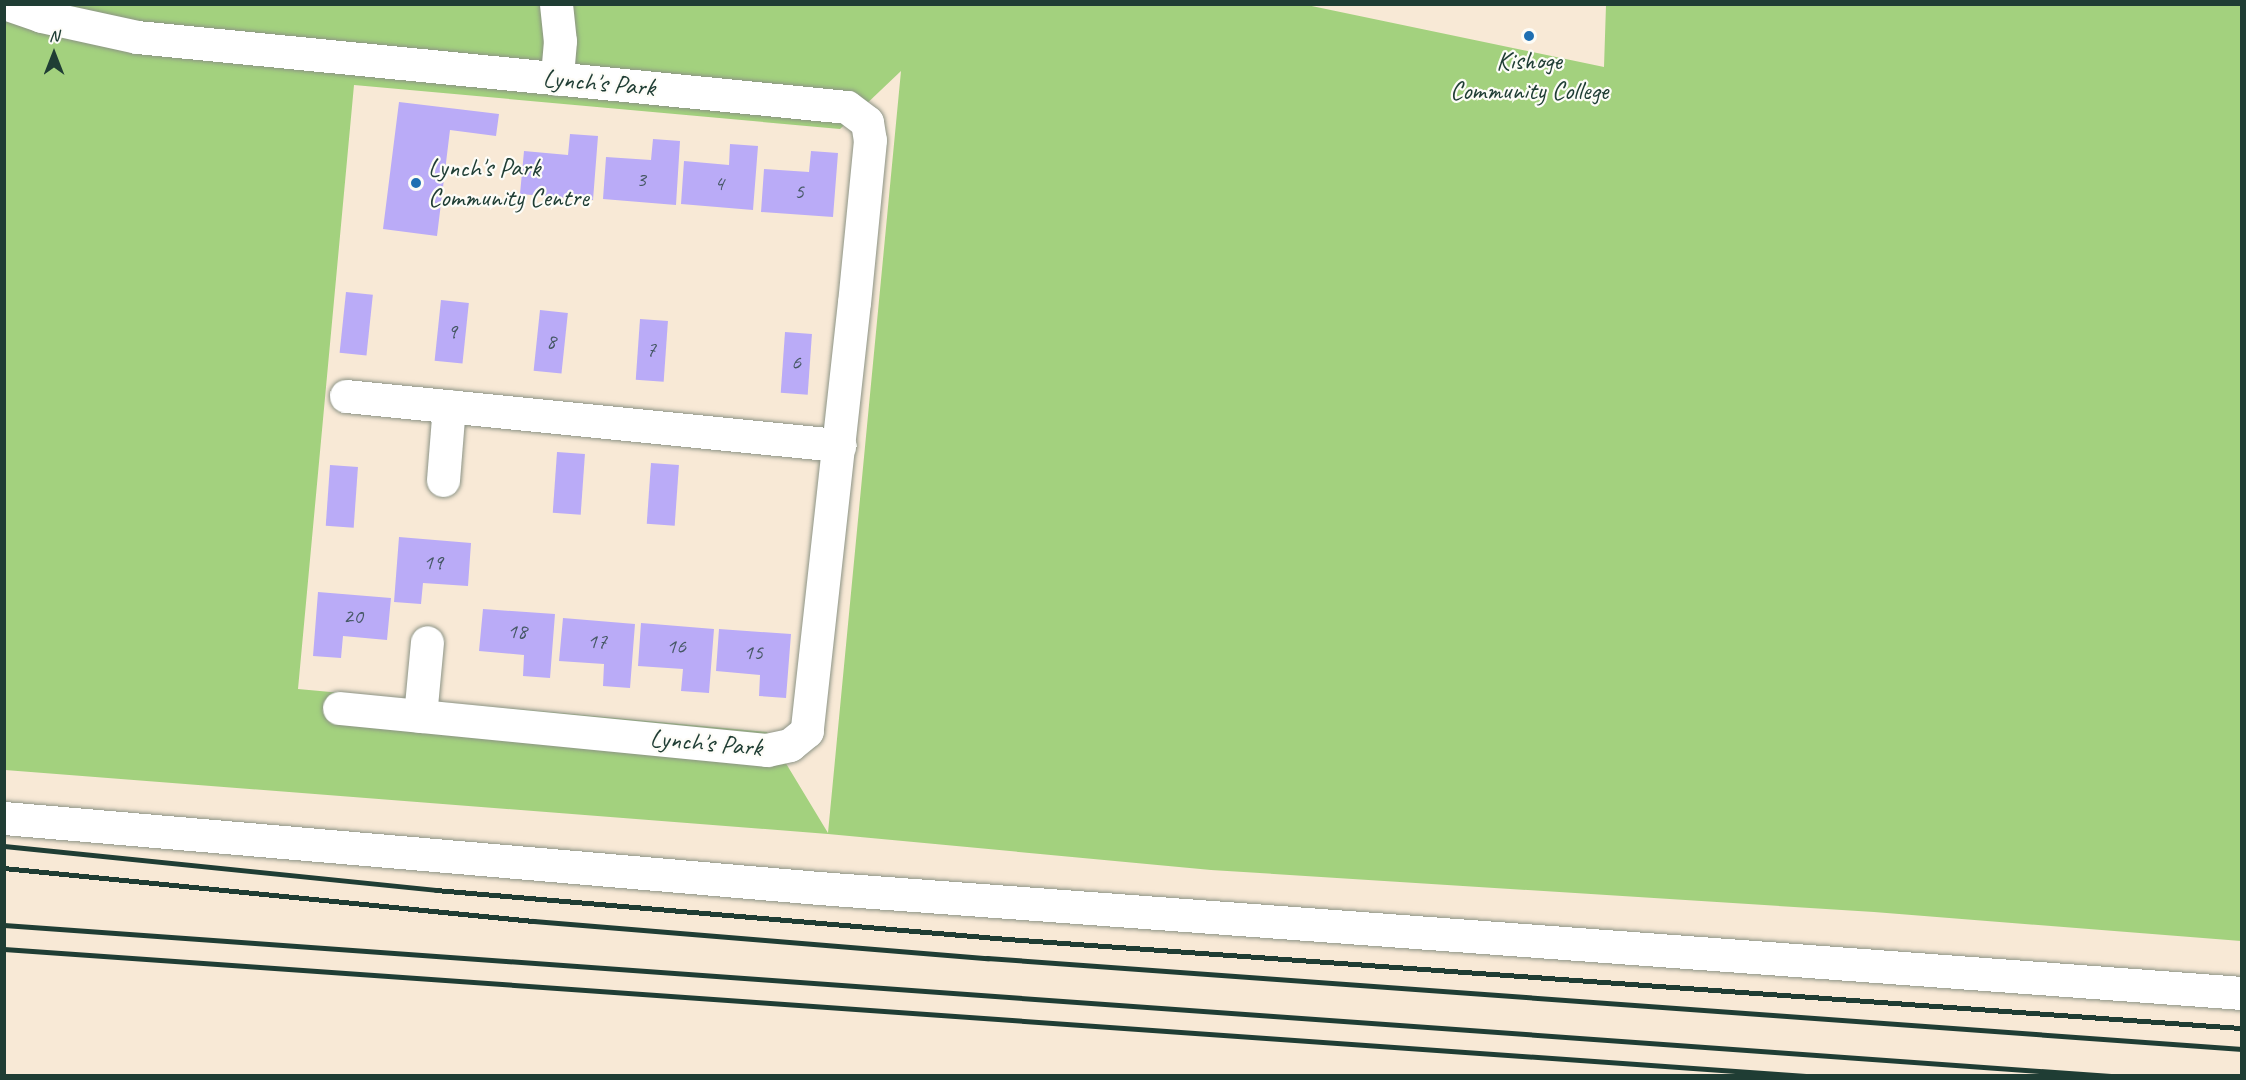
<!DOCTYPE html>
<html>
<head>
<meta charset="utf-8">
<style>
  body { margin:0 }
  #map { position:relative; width:2246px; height:1080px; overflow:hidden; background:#f8e9d6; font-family:Caveat,sans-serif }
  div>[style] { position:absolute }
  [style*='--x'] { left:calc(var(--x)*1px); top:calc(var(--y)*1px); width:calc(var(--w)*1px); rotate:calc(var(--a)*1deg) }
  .green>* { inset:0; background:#a3d17e }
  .building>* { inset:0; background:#baabf7; transform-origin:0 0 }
  .roads { filter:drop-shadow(0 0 2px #8c9385) drop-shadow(0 0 2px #8c9385) }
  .minor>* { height:33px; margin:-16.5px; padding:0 16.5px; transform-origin:16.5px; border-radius:16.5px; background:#fff }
  .rail>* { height:4.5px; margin:-2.25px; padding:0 2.25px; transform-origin:2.25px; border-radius:2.25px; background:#1f3d34 }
  .dots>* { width:16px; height:16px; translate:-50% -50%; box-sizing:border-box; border:3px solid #fdfcf7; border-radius:50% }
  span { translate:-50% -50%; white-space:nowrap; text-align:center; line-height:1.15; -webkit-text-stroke:4.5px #fdfcf7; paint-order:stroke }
  .number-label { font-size:22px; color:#465865 }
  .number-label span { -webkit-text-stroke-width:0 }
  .poi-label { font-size:26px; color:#1f3d34 }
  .left { translate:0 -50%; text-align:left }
  .street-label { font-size:26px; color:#1f3d34 }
  .frame { position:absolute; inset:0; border:6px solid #1f3d34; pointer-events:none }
  .north { position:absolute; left:24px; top:24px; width:60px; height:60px; -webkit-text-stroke:4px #fdfcf7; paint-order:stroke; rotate:0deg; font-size:16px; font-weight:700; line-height:24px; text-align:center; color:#1f3d34 }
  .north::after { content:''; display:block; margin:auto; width:21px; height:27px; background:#1f3d34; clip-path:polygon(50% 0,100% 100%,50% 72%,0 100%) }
</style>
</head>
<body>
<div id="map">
  <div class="green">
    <i style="clip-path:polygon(evenodd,1302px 4px,1604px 67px,1606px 5px,2241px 5px,2241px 941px,1874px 912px,1211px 870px,828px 834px,5px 770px,4px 5px,1302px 4px,901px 71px,828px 833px,767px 732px,298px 689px,354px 85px,840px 129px,901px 71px)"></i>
  </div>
  <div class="building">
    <i style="clip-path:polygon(399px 102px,499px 114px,496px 136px,450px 130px,437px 236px,383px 229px)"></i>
    <i style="clip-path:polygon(570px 134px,598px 136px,593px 200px,520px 194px,524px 151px,568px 155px)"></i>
    <i style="clip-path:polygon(653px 139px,680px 141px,676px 205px,603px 199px,606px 157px,651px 160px)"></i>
    <i style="clip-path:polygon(730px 144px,758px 146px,753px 210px,681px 204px,684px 161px,729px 165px)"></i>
    <i style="clip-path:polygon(811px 151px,838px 153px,833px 217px,761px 212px,764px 169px,809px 172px)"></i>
    <i style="left:346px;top:292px;width:27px;height:61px;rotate:6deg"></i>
    <i style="left:441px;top:300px;width:28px;height:61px;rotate:6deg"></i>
    <i style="left:540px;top:310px;width:28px;height:61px;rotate:6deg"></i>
    <i style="left:640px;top:319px;width:28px;height:61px;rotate:4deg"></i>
    <i style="left:785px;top:332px;width:27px;height:61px;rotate:4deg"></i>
    <i style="left:557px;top:452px;width:28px;height:61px;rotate:4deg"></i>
    <i style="left:651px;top:463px;width:28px;height:61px;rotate:4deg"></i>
    <i style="left:330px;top:465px;width:28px;height:61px;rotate:4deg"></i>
    <i style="clip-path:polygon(399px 537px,471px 543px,468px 586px,423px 583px,421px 604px,394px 602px)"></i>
    <i style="clip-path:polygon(318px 592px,391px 598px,387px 640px,343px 636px,341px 658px,313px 656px)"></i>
    <i style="clip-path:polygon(483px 609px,555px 614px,550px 678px,523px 676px,524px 655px,479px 651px)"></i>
    <i style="clip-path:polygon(563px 618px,635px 624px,630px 688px,603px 686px,604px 664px,559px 661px)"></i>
    <i style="clip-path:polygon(641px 623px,714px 629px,709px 693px,681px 691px,683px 669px,638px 666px)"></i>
    <i style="clip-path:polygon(719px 629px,791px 634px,786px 698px,759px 696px,760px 675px,716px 671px)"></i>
  </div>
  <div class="roads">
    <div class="minor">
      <i style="--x:7;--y:4;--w:36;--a:19"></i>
      <i style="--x:41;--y:16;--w:98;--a:12.3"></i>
      <i style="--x:137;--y:37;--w:713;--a:5.63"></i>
      <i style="--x:847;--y:107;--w:25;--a:37"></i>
      <i style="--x:867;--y:122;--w:18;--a:81"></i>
      <i style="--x:870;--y:140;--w:163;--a:95.6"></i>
      <i style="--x:854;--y:302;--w:432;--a:96.3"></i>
      <i style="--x:807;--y:731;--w:22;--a:141"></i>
      <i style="--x:790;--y:745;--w:24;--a:168"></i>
      <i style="--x:767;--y:750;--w:430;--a:-174.4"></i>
      <i style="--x:556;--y:4;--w:37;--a:84"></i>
      <i style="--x:560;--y:41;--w:38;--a:95"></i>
      <i style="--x:346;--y:396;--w:496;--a:5.7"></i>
      <i style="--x:443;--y:480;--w:74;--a:-85.4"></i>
      <i style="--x:420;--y:716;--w:74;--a:-84.6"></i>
      <i style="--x:4;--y:818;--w:818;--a:4.91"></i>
      <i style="--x:819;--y:888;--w:1427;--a:4.22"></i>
    </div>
  </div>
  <div class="rail">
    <i style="--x:4;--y:846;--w:434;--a:5.8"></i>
    <i style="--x:436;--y:890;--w:574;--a:4.9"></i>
    <i style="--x:1008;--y:939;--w:1237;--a:4.13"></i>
    <i style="--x:4;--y:868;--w:532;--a:5.72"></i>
    <i style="--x:533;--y:921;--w:456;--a:4.7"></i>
    <i style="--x:987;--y:958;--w:1258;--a:4.15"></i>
    <i style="--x:4;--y:925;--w:2112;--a:4.1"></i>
    <i style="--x:4;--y:949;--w:1806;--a:4.03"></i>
  </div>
  <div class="dots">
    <i style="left:1529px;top:36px;background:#1f6fb2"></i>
    <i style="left:416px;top:183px;background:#1f6fb2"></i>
  </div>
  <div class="number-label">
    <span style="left:641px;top:180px">3</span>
    <span style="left:719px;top:184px">4</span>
    <span style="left:799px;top:192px">5</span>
    <span style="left:452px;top:332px">9</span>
    <span style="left:551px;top:342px">8</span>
    <span style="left:651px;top:350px">7</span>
    <span style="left:796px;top:363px">6</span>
    <span style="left:433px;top:563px">19</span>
    <span style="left:353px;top:617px">20</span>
    <span style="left:517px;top:632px">18</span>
    <span style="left:597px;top:642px">17</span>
    <span style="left:676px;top:647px">16</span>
    <span style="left:753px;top:653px">15</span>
  </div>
  <div class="poi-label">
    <span style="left:1529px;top:76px">Kishoge<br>Community College</span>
    <span class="left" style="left:428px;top:183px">Lynch's Park<br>Community Centre</span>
  </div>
  <div class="street-label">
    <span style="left:599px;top:83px;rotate:5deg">Lynch's Park</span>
    <span style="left:706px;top:743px;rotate:5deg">Lynch's Park</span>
  </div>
  <div class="frame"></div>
  <div class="north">N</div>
</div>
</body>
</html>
